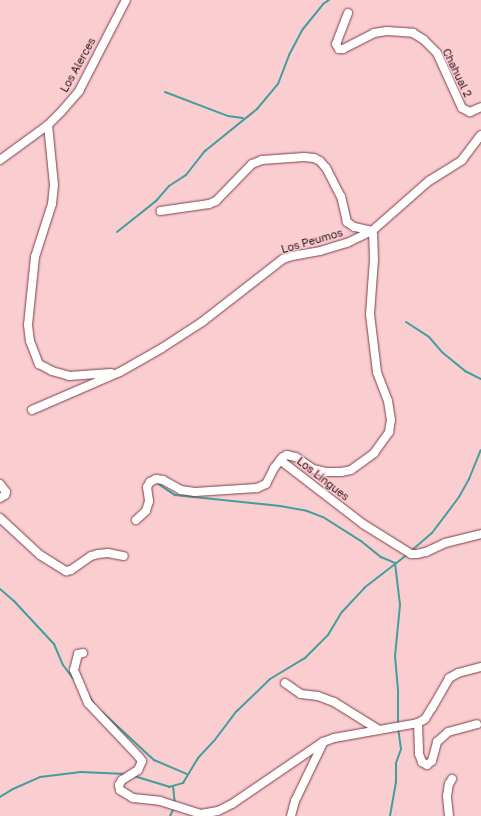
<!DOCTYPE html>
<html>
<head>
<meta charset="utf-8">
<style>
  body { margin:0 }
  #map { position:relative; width:481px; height:816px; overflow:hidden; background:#facdd1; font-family:"Golos Text",sans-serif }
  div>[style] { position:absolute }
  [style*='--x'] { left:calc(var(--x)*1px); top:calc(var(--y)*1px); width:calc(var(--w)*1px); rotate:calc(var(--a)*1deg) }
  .stream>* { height:2px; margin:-1px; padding:0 1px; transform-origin:1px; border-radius:1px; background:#449e9b }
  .roads { filter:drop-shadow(0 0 1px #7c3e47) drop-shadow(0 0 1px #7c3e47) }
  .minor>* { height:8px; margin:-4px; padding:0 4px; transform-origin:4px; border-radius:4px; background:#fff }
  span { translate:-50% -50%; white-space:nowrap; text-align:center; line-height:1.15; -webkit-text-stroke:3px #facdd1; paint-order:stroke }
  .street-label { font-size:11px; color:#2e1418 }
</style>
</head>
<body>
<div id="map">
  <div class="stream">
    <i style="--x:165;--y:92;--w:67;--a:20.9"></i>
    <i style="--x:228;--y:116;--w:15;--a:8"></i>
    <i style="--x:117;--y:232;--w:50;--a:-38.5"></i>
    <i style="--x:156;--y:201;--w:20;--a:-49"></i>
    <i style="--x:169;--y:186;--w:20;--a:-33"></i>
    <i style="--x:186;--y:175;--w:31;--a:-52"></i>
    <i style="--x:205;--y:151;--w:67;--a:-38.9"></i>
    <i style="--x:257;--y:109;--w:33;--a:-50"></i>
    <i style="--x:278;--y:84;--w:31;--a:-69"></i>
    <i style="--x:289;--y:55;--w:30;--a:-62"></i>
    <i style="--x:303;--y:29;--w:32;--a:-51"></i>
    <i style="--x:323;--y:4;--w:7;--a:-34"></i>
    <i style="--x:406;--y:322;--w:27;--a:33"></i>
    <i style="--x:429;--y:337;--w:21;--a:49"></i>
    <i style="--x:443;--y:353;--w:28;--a:39"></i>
    <i style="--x:465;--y:371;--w:18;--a:27"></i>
    <i style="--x:157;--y:483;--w:22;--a:34"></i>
    <i style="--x:175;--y:495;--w:106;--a:6"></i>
    <i style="--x:280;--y:506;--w:27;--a:10"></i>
    <i style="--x:307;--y:511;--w:17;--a:21"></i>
    <i style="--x:323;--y:517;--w:45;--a:32.3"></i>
    <i style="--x:361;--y:541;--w:26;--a:39"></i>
    <i style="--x:381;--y:557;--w:15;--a:23"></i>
    <i style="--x:395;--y:563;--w:42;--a:83.2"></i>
    <i style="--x:400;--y:605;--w:51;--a:95.6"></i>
    <i style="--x:395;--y:656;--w:36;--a:85"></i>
    <i style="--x:398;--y:692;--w:31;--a:90"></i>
    <i style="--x:411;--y:551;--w:28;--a:-41"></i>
    <i style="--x:432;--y:533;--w:45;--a:-53.1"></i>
    <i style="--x:459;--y:497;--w:21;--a:-61"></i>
    <i style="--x:469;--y:479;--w:31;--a:-68"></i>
    <i style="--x:0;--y:589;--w:18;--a:41"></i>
    <i style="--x:14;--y:601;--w:59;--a:47.1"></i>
    <i style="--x:54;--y:644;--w:23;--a:67"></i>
    <i style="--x:63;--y:665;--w:20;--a:53"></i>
    <i style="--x:89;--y:696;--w:9;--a:58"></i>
    <i style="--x:102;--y:712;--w:71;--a:42.7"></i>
    <i style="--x:154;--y:760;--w:36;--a:23"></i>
    <i style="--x:134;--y:776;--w:37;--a:17"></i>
    <i style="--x:169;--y:787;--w:15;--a:-16"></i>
    <i style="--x:183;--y:783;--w:29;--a:-59"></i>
    <i style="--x:198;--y:758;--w:23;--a:-47"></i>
    <i style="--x:214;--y:741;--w:38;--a:-53"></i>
    <i style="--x:237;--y:711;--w:46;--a:-44.1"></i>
    <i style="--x:270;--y:679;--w:41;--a:-31"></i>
    <i style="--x:305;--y:658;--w:33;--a:-45"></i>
    <i style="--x:328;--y:635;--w:27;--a:-59"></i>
    <i style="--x:342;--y:612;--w:33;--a:-47"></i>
    <i style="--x:364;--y:588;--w:56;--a:-37.7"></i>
    <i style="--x:173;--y:786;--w:18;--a:84"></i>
    <i style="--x:0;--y:797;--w:15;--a:-32"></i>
    <i style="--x:13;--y:789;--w:30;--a:-24"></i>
    <i style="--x:40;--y:777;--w:41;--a:-7"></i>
    <i style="--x:81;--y:772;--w:45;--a:2.5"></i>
    <i style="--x:170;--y:816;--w:9;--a:-63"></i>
    <i style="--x:390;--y:816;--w:34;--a:-80"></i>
    <i style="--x:396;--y:783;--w:20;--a:-90"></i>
    <i style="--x:396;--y:763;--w:15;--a:-70"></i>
    <i style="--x:401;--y:749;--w:21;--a:-98"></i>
  </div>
  <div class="roads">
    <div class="minor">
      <i style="--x:348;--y:13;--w:33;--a:111"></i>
      <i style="--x:336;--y:44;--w:6;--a:59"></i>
      <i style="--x:339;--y:49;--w:4;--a:0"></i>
      <i style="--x:343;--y:49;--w:35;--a:-27"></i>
      <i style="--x:374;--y:33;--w:13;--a:-9"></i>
      <i style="--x:387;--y:31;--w:26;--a:4"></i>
      <i style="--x:413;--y:33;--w:13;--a:32"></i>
      <i style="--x:424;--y:40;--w:18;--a:45"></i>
      <i style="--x:437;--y:53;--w:60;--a:65.6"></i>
      <i style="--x:462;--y:108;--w:9;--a:27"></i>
      <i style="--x:470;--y:112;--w:12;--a:-24"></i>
      <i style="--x:48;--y:125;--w:60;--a:84.3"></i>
      <i style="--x:54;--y:185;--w:19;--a:96"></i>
      <i style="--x:52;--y:204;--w:56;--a:107.8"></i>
      <i style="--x:35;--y:257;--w:68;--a:95.9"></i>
      <i style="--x:28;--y:325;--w:16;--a:83"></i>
      <i style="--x:30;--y:341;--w:25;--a:69"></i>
      <i style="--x:39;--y:364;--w:15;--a:28"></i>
      <i style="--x:52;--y:371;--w:18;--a:16"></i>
      <i style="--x:69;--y:376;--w:42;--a:-4.1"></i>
      <i style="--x:0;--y:160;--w:59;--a:-36.1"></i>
      <i style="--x:48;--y:125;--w:18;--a:-45"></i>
      <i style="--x:61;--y:112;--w:28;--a:-49"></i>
      <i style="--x:79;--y:91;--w:102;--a:-62.7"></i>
      <i style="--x:32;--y:410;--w:96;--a:-23.4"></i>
      <i style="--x:120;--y:372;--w:48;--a:-29.7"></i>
      <i style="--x:162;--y:348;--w:48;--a:-33"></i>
      <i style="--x:202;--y:322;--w:103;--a:-37.9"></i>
      <i style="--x:283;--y:259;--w:9;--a:-18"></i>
      <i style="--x:292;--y:256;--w:28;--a:-10"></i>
      <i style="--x:320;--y:251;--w:28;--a:-17"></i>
      <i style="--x:347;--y:243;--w:28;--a:-26"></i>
      <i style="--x:372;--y:231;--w:76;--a:-41.3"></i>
      <i style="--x:429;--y:181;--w:39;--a:-32"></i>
      <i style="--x:462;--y:160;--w:31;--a:-53"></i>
      <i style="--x:280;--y:460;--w:105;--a:37.6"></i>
      <i style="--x:363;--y:524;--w:57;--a:32"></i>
      <i style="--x:411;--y:554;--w:6;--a:0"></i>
      <i style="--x:417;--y:554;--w:9;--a:-13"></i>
      <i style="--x:426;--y:552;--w:21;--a:-25"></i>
      <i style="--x:445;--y:543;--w:37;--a:-14"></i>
      <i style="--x:0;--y:484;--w:10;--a:53"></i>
      <i style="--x:6;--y:492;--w:3;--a:108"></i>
      <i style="--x:5;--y:495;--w:6;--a:149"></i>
      <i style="--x:0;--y:518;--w:54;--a:42.8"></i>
      <i style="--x:40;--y:555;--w:31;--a:32"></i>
      <i style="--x:66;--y:571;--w:5;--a:-11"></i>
      <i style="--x:71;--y:570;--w:24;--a:-35"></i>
      <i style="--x:91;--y:556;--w:7;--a:-16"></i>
      <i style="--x:98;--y:554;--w:10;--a:-6"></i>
      <i style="--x:108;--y:553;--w:16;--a:11"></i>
      <i style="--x:136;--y:520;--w:13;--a:-42"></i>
      <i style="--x:146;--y:511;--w:10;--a:-73"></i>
      <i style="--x:149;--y:501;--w:14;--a:-98"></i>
      <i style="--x:147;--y:487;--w:6;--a:-59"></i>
      <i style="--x:150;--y:482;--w:7;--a:-27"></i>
      <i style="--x:156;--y:479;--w:7;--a:8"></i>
      <i style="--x:163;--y:480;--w:21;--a:29"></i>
      <i style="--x:181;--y:490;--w:14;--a:8"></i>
      <i style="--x:195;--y:492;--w:62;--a:-3.7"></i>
      <i style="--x:257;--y:488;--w:10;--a:-24"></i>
      <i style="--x:266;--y:484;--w:18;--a:-63"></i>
      <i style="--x:274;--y:468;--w:14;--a:-51"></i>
      <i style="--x:283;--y:457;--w:4;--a:-27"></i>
      <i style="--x:287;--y:455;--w:9;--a:13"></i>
      <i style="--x:296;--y:457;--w:21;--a:35"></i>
      <i style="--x:313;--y:469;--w:13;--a:13"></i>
      <i style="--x:326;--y:472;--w:15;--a:0"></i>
      <i style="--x:341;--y:472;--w:10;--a:-11"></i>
      <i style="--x:351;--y:470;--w:29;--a:-36"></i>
      <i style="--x:374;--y:453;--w:26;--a:-54"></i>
      <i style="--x:389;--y:432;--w:12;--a:-81"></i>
      <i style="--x:391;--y:420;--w:19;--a:-99"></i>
      <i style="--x:388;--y:401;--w:31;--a:-111"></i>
      <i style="--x:377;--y:372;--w:58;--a:-96.9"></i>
      <i style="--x:370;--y:314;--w:55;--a:-85.8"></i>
      <i style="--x:374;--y:259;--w:24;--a:-92"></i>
      <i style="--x:373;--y:235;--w:4;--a:-104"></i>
      <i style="--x:372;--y:231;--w:18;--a:-167"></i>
      <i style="--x:354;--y:227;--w:9;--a:-144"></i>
      <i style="--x:347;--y:222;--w:26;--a:-103"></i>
      <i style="--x:341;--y:197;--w:33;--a:-117"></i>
      <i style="--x:326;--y:168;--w:9;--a:-131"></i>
      <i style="--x:320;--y:161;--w:7;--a:-153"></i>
      <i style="--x:314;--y:158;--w:10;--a:-174"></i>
      <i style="--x:304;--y:157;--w:42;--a:175.9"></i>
      <i style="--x:262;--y:160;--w:11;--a:158"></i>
      <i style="--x:252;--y:164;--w:52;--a:134.2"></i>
      <i style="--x:216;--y:201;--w:8;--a:157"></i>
      <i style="--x:209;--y:204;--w:49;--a:171.7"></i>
      <i style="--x:83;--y:653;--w:5;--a:169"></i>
      <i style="--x:78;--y:654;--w:16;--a:104"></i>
      <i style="--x:74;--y:670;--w:36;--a:67"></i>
      <i style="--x:88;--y:703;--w:74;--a:46.6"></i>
      <i style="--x:139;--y:757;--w:5;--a:53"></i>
      <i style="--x:142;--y:761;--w:10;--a:114"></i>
      <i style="--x:138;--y:770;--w:19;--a:148"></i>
      <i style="--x:122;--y:780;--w:6;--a:121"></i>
      <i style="--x:119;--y:785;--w:5;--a:79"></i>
      <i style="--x:120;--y:790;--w:15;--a:32"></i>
      <i style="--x:133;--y:798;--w:27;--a:6"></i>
      <i style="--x:160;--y:801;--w:43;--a:17.6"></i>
      <i style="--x:201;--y:814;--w:17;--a:-10"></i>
      <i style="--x:218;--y:811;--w:16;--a:-27"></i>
      <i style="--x:232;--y:804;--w:110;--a:-34.3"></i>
      <i style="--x:323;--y:742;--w:12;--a:-20"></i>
      <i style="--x:334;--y:738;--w:85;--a:-10.1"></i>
      <i style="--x:418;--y:723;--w:8;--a:-30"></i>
      <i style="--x:425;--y:719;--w:13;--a:-58"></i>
      <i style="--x:432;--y:708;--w:34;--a:-60"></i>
      <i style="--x:449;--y:678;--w:10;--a:-29"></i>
      <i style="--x:458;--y:673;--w:24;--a:-15"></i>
      <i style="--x:285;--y:683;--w:19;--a:35"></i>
      <i style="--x:301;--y:694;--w:17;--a:7"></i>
      <i style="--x:318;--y:696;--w:17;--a:21"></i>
      <i style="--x:334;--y:702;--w:53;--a:31.9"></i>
      <i style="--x:418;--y:723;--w:31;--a:88"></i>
      <i style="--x:419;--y:754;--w:9;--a:69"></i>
      <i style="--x:422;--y:762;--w:6;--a:31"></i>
      <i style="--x:427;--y:765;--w:6;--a:-39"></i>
      <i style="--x:432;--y:761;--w:20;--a:-75"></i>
      <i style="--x:437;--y:742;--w:15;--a:-42"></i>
      <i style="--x:448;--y:732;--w:30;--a:-15"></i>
      <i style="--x:291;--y:816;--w:16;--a:-75"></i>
      <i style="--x:295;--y:801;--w:64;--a:-64.2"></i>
      <i style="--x:449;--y:816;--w:20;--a:-96"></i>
      <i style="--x:447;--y:796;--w:12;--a:-81"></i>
      <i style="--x:449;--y:784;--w:6;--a:-59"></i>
    </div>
  </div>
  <div class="street-label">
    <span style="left:78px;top:65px;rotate:-61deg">Los Alerces</span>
    <span style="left:457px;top:73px;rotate:64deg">Chahual 2</span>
    <span style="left:312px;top:241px;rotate:-16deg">Los Peumos</span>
    <span style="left:323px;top:479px;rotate:38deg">Los Lingues</span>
  </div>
</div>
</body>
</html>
